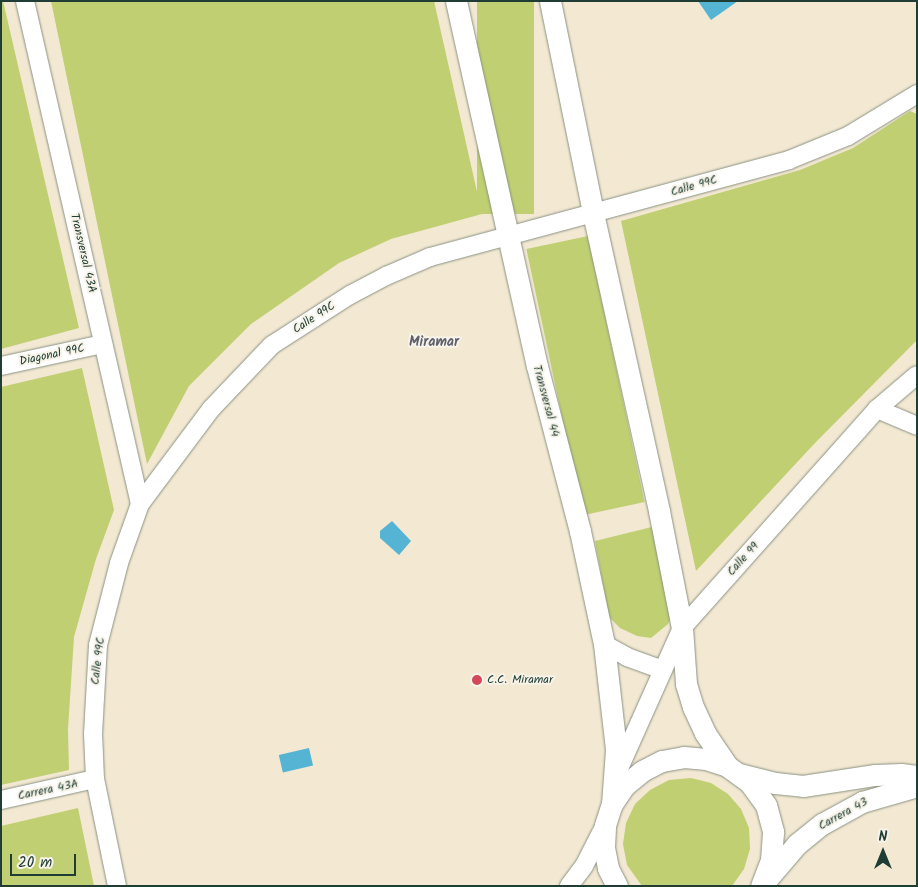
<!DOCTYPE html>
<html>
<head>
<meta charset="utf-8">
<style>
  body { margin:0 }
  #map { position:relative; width:918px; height:887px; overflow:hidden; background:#f3e8d2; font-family:Kalam,sans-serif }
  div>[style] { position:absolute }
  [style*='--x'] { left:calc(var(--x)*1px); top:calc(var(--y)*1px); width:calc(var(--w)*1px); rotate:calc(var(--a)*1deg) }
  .green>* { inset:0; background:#bfcf72; transform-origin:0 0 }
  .water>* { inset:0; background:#55b4d3; transform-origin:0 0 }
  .roads { filter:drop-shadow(0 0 1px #899283) drop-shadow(0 0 1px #899283) }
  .minor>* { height:18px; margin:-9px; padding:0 9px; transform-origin:9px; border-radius:9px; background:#fff }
  .tertiary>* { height:21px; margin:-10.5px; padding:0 10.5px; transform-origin:10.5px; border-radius:10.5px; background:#fff }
  .dots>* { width:14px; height:14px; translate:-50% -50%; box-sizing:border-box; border:2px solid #f7f3e8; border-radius:50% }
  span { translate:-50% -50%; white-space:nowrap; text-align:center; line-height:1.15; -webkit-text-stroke:4px #f7f3e8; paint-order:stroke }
  .street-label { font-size:12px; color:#1f3d34 }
  .poi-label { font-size:12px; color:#1f3d34 }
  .left { translate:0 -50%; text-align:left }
  .neighbourhood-label { font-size:14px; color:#5f626e; font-weight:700 }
  .frame { position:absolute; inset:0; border:2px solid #1f3d34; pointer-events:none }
  .north { position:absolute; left:858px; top:827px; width:50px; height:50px; -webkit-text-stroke:4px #f7f3e8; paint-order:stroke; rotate:0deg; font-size:14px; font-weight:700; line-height:20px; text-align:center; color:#1f3d34 }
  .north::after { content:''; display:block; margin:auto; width:18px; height:22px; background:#1f3d34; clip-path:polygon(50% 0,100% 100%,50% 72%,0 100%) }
  .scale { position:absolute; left:10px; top:854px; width:66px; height:22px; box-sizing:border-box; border:2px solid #1f3d34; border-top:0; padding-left:6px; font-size:15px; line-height:18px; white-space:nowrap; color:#1f3d34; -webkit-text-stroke:4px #f7f3e8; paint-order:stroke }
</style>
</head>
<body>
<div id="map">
  <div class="green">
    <i style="clip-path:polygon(1px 1px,3px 1px,79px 328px,1px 349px)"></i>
    <i style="clip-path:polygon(51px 1px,434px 1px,482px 214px,391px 239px,339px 263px,251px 324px,189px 386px,147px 464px)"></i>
    <i style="left:477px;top:1px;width:57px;height:213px"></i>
    <i style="clip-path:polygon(910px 111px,917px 114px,917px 340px,814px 444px,696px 571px,621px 221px,800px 170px,853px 148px)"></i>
    <i style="left:588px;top:236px;width:272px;height:63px;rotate:78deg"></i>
    <i style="clip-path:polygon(82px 368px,114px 510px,96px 559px,74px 637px,68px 729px,69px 770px,1px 785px,1px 387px)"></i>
    <i style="clip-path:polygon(656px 526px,674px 610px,668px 624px,651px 638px,637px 636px,620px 628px,609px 617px,595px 541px)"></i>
    <i style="clip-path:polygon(691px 778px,711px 783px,728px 794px,741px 809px,749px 828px,750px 849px,744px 869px,732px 886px,642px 886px,627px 865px,623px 844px,626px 823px,635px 804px,650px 790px,669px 780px)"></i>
    <i style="clip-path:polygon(78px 808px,94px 886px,1px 886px,1px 826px)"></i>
  </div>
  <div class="water">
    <i style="clip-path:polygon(698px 1px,738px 1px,711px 20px)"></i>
    <i style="clip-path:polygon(392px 521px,411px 541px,399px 555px,380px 538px,380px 531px)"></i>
    <i style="left:309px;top:748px;width:18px;height:31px;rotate:77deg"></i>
  </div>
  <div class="roads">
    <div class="minor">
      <i style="--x:25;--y:1;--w:516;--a:77.12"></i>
      <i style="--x:1;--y:366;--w:104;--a:-12.2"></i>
      <i style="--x:877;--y:409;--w:43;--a:23"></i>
      <i style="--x:604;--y:644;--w:26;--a:29"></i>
      <i style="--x:627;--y:657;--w:38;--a:20"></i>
      <i style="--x:617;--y:773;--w:159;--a:-65.9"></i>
      <i style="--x:682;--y:628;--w:293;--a:-48.3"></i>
      <i style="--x:877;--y:409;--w:52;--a:-40.4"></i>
      <i style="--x:1;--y:800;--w:96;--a:-12.6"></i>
      <i style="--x:117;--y:886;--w:109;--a:-101.6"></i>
      <i style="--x:95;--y:779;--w:45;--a:-92.5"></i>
      <i style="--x:93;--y:734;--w:89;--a:-86.8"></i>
      <i style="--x:98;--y:645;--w:85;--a:-75.6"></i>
      <i style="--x:119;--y:563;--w:63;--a:-70.4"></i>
      <i style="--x:140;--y:504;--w:119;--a:-53.2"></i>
      <i style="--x:211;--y:409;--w:88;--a:-46.4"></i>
      <i style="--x:272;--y:345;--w:93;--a:-32.7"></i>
      <i style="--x:350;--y:295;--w:41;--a:-27.8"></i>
      <i style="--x:386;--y:276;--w:48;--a:-23.4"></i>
      <i style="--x:430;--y:257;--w:372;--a:-15.1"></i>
      <i style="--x:789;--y:160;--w:64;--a:-22.1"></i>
      <i style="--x:848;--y:136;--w:81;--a:-31.3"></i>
      <i style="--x:569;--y:886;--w:25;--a:-53"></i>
      <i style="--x:584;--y:866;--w:44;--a:-62.9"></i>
    </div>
    <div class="tertiary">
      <i style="--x:456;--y:1;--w:374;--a:77.5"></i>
      <i style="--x:537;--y:366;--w:171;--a:75.4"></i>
      <i style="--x:580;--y:531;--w:116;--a:78"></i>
      <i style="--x:604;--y:644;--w:107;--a:83.5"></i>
      <i style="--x:616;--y:750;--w:54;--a:94.2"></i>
      <i style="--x:550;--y:1;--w:216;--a:78.5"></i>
      <i style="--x:593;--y:213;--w:305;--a:77.5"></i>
      <i style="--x:659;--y:511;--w:119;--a:78.9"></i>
      <i style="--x:682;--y:628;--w:56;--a:85.9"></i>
      <i style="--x:686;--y:684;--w:24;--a:73"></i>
      <i style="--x:693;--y:707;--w:29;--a:65"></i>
      <i style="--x:705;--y:733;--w:40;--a:56"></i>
      <i style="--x:739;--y:774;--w:37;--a:14"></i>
      <i style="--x:775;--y:783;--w:28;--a:6"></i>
      <i style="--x:803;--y:786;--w:73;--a:-8.7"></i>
      <i style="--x:875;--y:775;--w:26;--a:-2"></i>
      <i style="--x:901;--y:774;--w:16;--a:7"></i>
      <i style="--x:768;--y:878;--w:45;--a:-49.5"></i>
      <i style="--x:797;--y:844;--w:32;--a:-39"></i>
      <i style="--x:822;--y:824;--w:46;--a:-28.8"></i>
      <i style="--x:862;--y:802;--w:57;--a:-16.2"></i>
      <i style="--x:617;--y:886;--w:20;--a:-117"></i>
      <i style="--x:608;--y:868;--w:21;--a:-101"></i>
      <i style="--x:604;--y:847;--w:22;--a:-87"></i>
      <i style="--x:605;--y:825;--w:22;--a:-72"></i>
      <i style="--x:612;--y:804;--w:23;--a:-56"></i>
      <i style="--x:625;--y:785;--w:22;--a:-39"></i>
      <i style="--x:642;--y:771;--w:22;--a:-27"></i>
      <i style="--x:662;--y:761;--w:22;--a:-10"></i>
      <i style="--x:684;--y:757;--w:22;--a:5"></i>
      <i style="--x:706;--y:759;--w:22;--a:18"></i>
      <i style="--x:727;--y:766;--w:29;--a:36"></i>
      <i style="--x:750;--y:783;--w:27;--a:54"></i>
      <i style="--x:766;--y:805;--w:28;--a:75"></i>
      <i style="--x:773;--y:832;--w:28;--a:94"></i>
      <i style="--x:771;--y:860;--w:28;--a:111"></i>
    </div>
  </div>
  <div class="dots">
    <i style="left:477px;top:680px;background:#d1495b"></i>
  </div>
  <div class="street-label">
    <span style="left:694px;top:186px;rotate:-16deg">Calle 99C</span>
    <span style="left:83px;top:253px;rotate:77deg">Transversal 43A</span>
    <span style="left:314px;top:318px;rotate:-33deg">Calle 99C</span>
    <span style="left:52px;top:355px;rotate:-12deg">Diagonal 99C</span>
    <span style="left:546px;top:401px;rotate:75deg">Transversal 44</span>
    <span style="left:743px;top:559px;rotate:-48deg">Calle 99</span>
    <span style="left:98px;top:661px;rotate:-83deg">Calle 99C</span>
    <span style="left:48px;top:790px;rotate:-12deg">Carrera 43A</span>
    <span style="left:843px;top:814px;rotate:-29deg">Carrera 43</span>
  </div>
  <div class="poi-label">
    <span class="left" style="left:487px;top:680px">C.C. Miramar</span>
  </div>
  <div class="neighbourhood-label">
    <span style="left:434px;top:342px">Miramar</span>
  </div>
  <div class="frame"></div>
  <div class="north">N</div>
  <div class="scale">20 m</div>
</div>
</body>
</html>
